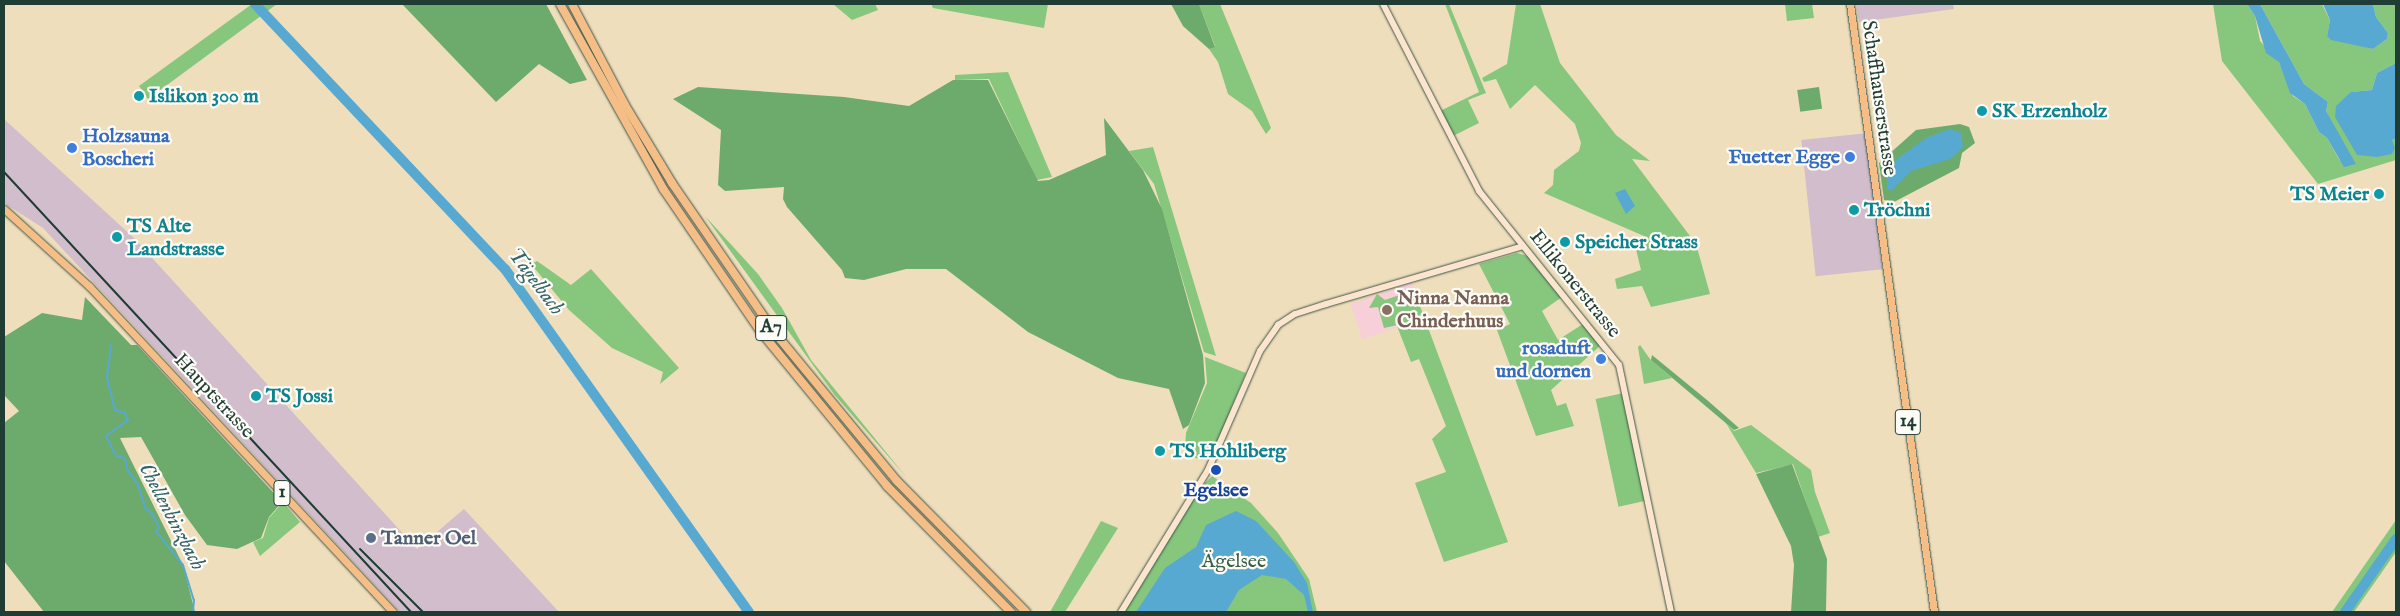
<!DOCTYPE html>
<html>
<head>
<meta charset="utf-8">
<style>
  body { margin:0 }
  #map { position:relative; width:2400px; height:616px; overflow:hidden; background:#eedebc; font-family:"IM FELL English",serif }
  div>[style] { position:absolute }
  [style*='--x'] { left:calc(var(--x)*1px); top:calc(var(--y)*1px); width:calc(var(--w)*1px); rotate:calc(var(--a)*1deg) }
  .built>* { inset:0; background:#f6cfd9; transform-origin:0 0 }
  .industrial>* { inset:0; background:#d1bdcb; transform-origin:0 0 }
  .green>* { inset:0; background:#87c67d; transform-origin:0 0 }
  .forest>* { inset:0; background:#6dab6c; transform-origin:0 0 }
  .water>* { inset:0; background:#57a9d2 }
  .stream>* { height:2px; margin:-1px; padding:0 1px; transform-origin:1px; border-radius:1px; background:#57a9d2 }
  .river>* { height:10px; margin:-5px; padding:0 5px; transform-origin:5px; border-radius:5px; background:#57a9d2 }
  .roads { filter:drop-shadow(0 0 1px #3e5548) drop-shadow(0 0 1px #3e5548) }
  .secondary>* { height:6px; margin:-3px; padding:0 3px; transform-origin:3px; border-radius:3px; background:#fbe5cf }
  .primary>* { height:7px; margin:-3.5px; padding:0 3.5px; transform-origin:3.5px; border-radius:3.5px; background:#f6be87 }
  .highway>* { height:8px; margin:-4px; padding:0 4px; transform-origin:4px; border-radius:4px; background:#f6be87 }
  .rail>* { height:2px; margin:-1px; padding:0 1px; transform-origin:1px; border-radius:1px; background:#1f3d34 }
  .dots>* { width:14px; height:14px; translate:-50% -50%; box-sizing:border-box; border:2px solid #fdfcf7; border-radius:50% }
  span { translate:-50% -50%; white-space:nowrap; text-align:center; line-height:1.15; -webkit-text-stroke:4.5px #fdfcf7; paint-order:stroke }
  .shield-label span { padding:1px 4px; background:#fdfcf7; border:1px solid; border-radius:4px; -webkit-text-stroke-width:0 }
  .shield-label { font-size:19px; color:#1f3d34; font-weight:700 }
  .culture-label { font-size:20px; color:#0d838f; font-weight:700 }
  .left { translate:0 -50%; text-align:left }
  .right { translate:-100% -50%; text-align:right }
  .street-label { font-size:20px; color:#1f3d34 }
  .shop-label { font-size:20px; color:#366cbe; font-weight:700 }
  .education-label { font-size:20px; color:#785e54; font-weight:700 }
  .transit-label { font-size:20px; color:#164399; font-weight:700 }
  .service-label { font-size:20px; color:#4e5e75; font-weight:700 }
  .park-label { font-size:20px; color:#395f46 }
  .water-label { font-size:21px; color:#33636b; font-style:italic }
  .frame { position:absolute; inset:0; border:5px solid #1f3d34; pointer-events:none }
</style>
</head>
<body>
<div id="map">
  <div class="built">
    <i style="left:1412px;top:283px;width:37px;height:65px;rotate:71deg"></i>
  </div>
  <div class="industrial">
    <i style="clip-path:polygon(1856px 4px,1953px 4px,1954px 9px,1859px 22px)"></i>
    <i style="clip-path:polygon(4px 119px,134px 238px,417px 549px,464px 509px,559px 612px,400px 612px,43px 228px,4px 203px)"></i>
    <i style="left:1868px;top:133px;width:137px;height:67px;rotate:84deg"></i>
  </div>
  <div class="green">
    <i style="clip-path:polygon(252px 4px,277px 4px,148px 99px,139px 86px)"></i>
    <i style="clip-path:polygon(833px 4px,875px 4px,878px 10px,852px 20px)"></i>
    <i style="clip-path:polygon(931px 4px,1048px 4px,1044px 28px,933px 8px)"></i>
    <i style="clip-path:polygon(1199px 4px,1220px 4px,1271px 128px,1266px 134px,1252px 111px,1228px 94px,1218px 62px,1209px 49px,1215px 46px)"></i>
    <i style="clip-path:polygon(1445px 4px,1449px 4px,1486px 93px,1468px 100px,1479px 123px,1453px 136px,1440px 111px,1479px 92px)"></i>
    <i style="clip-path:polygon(1516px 4px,1540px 4px,1560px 63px,1616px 135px,1650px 161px,1632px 159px,1696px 244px,1710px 294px,1651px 307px,1642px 286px,1617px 289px,1615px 279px,1641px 270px,1635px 245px,1644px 236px,1544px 193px,1553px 185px,1554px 170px,1579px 151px,1581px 143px,1575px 124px,1535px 85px,1510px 109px,1496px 79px,1484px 82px,1482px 78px,1507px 64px)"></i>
    <i style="clip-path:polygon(1785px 4px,1812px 4px,1814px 18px,1787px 21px)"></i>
    <i style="clip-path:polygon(2213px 4px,2247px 4px,2255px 16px,2260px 41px,2279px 62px,2293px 96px,2305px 104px,2319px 132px,2327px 138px,2340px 161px,2335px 131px,2326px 111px,2328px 102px,2304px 84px,2260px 4px,2322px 4px,2330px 20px,2327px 36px,2373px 49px,2387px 39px,2388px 33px,2376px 17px,2373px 4px,2396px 4px,2396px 63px,2377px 73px,2372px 90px,2352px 92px,2392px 140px,2396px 139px,2396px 160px,2318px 184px,2222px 61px)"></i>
    <i style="clip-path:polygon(1008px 72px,1052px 177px,1037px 180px,989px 79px,955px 80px,955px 75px)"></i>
    <i style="clip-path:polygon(1153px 147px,1216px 356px,1204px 352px,1154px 184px,1129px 151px)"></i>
    <i style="clip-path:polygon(705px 216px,758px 274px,782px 308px,811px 360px,907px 478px,834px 394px)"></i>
    <i style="clip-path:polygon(1517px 253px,1528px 256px,1562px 297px,1542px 311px,1558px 340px,1583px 324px,1601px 345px,1551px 390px,1557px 406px,1566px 403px,1574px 426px,1536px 436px,1497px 330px,1510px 324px,1479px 264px)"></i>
    <i style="clip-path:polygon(537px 261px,571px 285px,591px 269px,679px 368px,660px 384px,663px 372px,612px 348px,569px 310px,531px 264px)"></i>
    <i style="clip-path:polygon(1414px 290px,1508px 542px,1444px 562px,1415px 483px,1446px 472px,1432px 439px,1446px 426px,1419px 359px,1411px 362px,1397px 326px,1402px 324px,1384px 328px,1378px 307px,1369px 308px,1377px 294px,1385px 300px)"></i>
    <i style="clip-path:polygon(1640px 345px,1650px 359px,1672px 378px,1644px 384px,1638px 347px)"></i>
    <i style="clip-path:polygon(1205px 357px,1246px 373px,1212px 455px,1202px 460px,1187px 455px,1185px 448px,1186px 433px,1207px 383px)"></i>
    <i style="left:1624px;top:393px;width:110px;height:29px;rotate:78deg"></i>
    <i style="clip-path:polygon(1726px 423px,1734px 431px,1751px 425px,1811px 470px,1815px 492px,1830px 533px,1818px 537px,1793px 464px,1756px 473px)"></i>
    <i style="clip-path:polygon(1212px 476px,1251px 503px,1278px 533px,1309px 579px,1317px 612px,1124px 612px,1198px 490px)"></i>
    <i style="clip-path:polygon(283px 502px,300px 522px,260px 556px,253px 542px,263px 538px,269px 518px)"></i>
    <i style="clip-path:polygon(2396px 520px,2396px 552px,2354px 612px,2332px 612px)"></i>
    <i style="clip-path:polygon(1101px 521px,1118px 528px,1065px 612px,1050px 612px)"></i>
  </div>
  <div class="forest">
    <i style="clip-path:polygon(402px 4px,546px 4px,587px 80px,570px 84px,539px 64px,496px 102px)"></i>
    <i style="clip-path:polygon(1171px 4px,1199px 4px,1215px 47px,1209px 49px,1183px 26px)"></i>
    <i style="clip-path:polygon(953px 80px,988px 80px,1038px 181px,1049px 180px,1106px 155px,1104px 118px,1143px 170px,1162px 209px,1203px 355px,1205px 383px,1189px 425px,1183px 429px,1169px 389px,1118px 378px,1028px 332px,946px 269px,906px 269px,864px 280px,845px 278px,842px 270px,787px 207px,783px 199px,784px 187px,725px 191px,718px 185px,721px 130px,673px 99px,698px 87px,844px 97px,909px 106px)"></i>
    <i style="left:1819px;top:87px;width:22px;height:22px;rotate:82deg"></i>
    <i style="clip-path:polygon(1960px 124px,1969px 127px,1975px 143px,1962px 153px,1959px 168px,1894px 202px,1884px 200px,1879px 163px,1916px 130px)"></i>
    <i style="clip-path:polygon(85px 297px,131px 345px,137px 345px,282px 502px,269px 517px,261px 538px,237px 549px,207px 545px,185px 515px,141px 437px,120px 438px,183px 565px,195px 612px,44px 612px,4px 561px,4px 423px,19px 411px,4px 395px,4px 337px,42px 313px,82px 320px)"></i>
    <i style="clip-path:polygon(1652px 355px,1707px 400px,1739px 428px,1734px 430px,1651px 360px)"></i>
    <i style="clip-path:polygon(1792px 464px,1827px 559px,1826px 612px,1791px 612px,1794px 565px,1791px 546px,1756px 474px)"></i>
  </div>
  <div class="water">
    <i style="clip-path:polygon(2247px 4px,2260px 4px,2304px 84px,2328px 102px,2326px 111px,2356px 164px,2344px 167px,2327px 138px,2319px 132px,2305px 104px,2290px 93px,2279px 62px,2266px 53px,2255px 16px)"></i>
    <i style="clip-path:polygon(2323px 4px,2373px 4px,2376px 17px,2388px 33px,2387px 39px,2373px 49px,2331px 40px,2327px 36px,2330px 20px)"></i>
    <i style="clip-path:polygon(2396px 63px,2396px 139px,2392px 140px,2395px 148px,2392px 154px,2377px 157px,2357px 155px,2335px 117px,2336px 106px,2351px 92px,2372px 90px,2377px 73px)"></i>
    <i style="clip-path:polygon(1950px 129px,1961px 133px,1963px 147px,1950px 159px,1911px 171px,1891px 191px,1887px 189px,1887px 177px,1897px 159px,1926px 138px)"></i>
    <i style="clip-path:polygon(1625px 189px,1635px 206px,1626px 214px,1615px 193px)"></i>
    <i style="clip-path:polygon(1236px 511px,1256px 521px,1294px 562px,1307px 583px,1313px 612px,1308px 612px,1304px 595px,1286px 579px,1262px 575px,1239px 590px,1226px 612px,1136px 612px,1165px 568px,1196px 547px,1206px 525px)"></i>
  </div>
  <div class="stream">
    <i style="--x:111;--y:345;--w:33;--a:97"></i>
    <i style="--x:107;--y:378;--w:33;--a:76"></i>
    <i style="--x:115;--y:410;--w:10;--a:17"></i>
    <i style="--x:125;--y:413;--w:8;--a:67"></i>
    <i style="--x:128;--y:420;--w:27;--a:144"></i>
    <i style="--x:106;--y:436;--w:22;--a:63"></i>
    <i style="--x:116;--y:456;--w:9;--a:13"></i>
    <i style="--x:125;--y:458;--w:11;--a:80"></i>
    <i style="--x:127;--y:469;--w:19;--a:55"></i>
    <i style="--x:138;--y:485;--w:26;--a:72"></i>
    <i style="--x:146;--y:510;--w:5;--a:22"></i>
    <i style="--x:151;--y:512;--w:17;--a:62"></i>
    <i style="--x:159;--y:527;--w:5;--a:127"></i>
    <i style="--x:156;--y:531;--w:43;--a:51.5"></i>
    <i style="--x:183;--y:565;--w:37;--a:73"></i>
    <i style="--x:194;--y:600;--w:12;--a:95"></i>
  </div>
  <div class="river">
    <i style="--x:255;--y:4;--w:364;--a:46.7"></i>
    <i style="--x:505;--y:269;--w:421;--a:54.6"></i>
    <i style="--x:2345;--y:612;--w:89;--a:-55.1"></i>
  </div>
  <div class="roads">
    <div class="secondary">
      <i style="--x:1383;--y:4;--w:210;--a:62.8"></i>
      <i style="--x:1479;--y:191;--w:223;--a:51.2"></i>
      <i style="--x:1619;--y:365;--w:252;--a:78.1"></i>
      <i style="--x:1121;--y:612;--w:167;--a:-58.5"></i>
      <i style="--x:1208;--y:470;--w:130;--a:-66.4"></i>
      <i style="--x:1260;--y:351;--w:32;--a:-55"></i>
      <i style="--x:1278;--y:325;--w:20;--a:-33"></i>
      <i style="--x:1295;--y:314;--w:33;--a:-18"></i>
      <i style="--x:1326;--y:304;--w:205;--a:-16.4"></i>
    </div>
    <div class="primary">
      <i style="--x:1850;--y:4;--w:614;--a:82.13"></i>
      <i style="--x:4;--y:209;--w:115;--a:42.2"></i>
      <i style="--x:89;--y:286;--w:446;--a:47"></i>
    </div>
    <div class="highway">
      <i style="--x:560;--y:4;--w:213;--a:60.8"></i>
      <i style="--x:664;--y:190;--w:172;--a:55.7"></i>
      <i style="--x:761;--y:332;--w:199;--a:50.7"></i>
      <i style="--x:887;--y:486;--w:177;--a:45.5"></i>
      <i style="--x:572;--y:4;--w:114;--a:62.3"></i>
      <i style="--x:625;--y:105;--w:91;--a:58.9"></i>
      <i style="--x:672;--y:183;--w:182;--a:55.5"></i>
      <i style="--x:775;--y:333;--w:192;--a:50.5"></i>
      <i style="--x:897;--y:481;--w:184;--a:45.4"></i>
    </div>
  </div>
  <div class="rail">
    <i style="--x:4;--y:172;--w:599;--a:47.23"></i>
    <i style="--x:360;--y:549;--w:89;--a:45"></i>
  </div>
  <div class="dots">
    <i style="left:139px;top:96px;background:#0f9aa8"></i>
    <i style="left:1982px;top:111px;background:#0f9aa8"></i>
    <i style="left:72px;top:148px;background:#3f7fe0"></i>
    <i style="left:1850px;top:157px;background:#3f7fe0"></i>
    <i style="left:2379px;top:194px;background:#0f9aa8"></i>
    <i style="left:1854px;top:210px;background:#0f9aa8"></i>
    <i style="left:117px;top:237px;background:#0f9aa8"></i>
    <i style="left:1565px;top:242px;background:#0f9aa8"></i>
    <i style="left:1387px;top:310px;background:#8d6e63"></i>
    <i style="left:1601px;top:359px;background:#3f7fe0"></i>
    <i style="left:256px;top:396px;background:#0f9aa8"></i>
    <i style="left:1160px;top:451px;background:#0f9aa8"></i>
    <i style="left:1216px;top:470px;background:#1a4fb4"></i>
    <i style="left:371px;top:538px;background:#5c6f8a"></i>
  </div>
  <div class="shield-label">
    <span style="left:771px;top:328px">A7</span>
    <span style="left:1908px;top:422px">14</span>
    <span style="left:282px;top:493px">1</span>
  </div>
  <div class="culture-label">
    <span class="left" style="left:149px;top:96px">Islikon 300 m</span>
    <span class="left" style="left:1992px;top:111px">SK Erzenholz</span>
    <span class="right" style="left:2369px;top:194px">TS Meier</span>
    <span class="left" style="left:1864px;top:210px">Tröchni</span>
    <span class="left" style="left:127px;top:238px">TS Alte<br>Landstrasse</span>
    <span class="left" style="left:1575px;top:242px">Speicher Strass</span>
    <span class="left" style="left:266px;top:396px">TS Jossi</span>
    <span class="left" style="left:1170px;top:451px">TS Hohliberg</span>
  </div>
  <div class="street-label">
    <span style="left:1879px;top:98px;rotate:82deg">Schaffhauserstrasse</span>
    <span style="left:1575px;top:284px;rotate:51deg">Ellikonerstrasse</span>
    <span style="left:214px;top:396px;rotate:47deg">Hauptstrasse</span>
  </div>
  <div class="shop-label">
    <span class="left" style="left:82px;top:148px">Holzsauna<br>Boscheri</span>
    <span class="right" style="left:1840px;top:157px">Fuetter Egge</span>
    <span class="right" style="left:1591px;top:360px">rosaduft<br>und dornen</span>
  </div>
  <div class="education-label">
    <span class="left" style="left:1397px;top:310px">Ninna Nanna<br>Chinderhuus</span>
  </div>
  <div class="transit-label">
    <span style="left:1216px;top:490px">Egelsee</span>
  </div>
  <div class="service-label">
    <span class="left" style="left:381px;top:538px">Tanner Oel</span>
  </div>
  <div class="park-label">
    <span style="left:1234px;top:561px">Ägelsee</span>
  </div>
  <div class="water-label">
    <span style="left:535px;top:282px;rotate:53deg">Tägelbach</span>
    <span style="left:171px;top:517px;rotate:62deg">Chellenbinzbach</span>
  </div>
  <div class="frame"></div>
</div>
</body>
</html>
